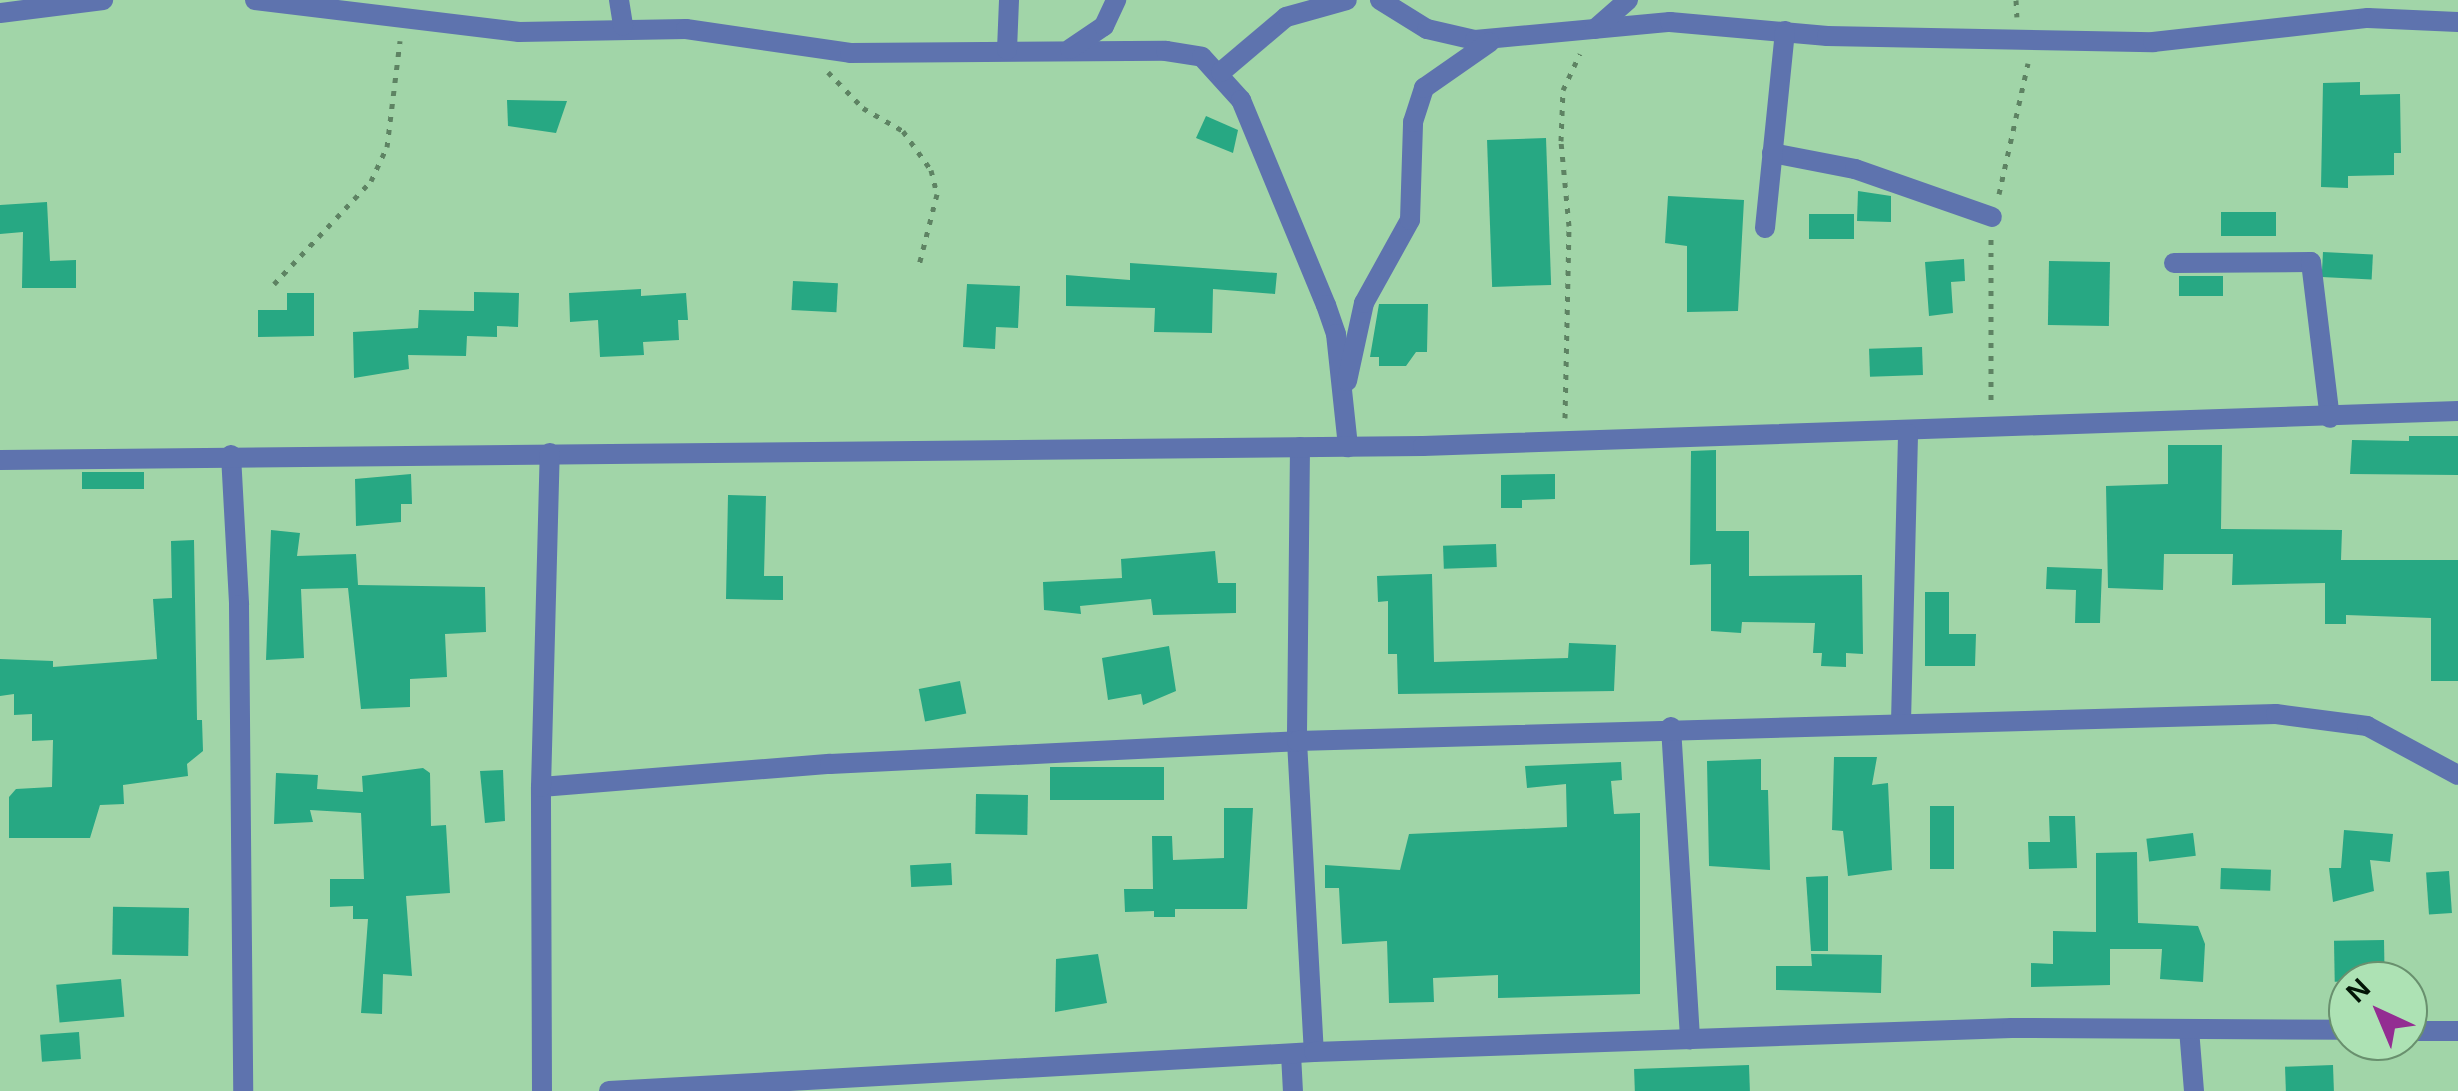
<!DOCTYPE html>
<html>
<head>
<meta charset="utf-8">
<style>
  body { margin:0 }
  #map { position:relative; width:2458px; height:1091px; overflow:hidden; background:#a1d5a8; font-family:Arial,sans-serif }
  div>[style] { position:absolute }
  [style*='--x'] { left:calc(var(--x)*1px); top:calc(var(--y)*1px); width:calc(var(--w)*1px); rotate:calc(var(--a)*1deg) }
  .building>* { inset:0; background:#27a883; transform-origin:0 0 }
  .path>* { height:5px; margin-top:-2.5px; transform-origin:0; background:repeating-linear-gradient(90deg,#5e8363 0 5px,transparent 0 13px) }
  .minor>* { height:20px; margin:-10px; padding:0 10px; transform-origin:10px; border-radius:10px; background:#5e73ae }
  span { translate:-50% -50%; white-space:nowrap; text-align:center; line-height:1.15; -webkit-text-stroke:10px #ade2b4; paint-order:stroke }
  .north { position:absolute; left:2328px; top:961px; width:100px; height:100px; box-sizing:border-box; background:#ade2b4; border:2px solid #69906e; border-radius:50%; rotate:316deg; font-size:28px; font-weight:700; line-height:40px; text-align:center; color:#031506 }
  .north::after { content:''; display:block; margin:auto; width:35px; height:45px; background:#932d92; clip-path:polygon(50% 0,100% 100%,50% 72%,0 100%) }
</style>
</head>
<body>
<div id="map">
  <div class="building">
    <i style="clip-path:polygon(2360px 82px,2360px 95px,2400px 94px,2401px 153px,2394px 153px,2394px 175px,2348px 176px,2348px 188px,2321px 187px,2323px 83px)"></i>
    <i style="clip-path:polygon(507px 100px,567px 101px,556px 133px,508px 126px)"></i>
    <i style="clip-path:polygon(1206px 116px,1238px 130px,1233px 153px,1196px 138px)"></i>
    <i style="left:1546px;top:138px;width:147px;height:59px;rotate:88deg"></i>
    <i style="clip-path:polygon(1858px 191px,1891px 196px,1891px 222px,1857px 221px)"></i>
    <i style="clip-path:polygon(1668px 196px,1744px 200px,1738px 311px,1687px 312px,1687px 246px,1665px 243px)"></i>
    <i style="clip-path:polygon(47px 202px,50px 261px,76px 260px,76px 288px,22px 288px,23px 232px,0 234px,0 205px)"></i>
    <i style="left:2221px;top:212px;width:55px;height:24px"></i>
    <i style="left:1854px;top:214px;width:25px;height:45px;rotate:90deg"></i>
    <i style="left:2323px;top:252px;width:50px;height:25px;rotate:3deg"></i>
    <i style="clip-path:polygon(1964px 259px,1965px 281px,1951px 282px,1953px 313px,1929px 316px,1925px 262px)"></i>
    <i style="left:2049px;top:261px;width:61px;height:64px;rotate:1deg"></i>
    <i style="clip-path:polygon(1130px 263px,1277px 273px,1275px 294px,1213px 289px,1212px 333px,1154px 332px,1155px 308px,1066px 306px,1066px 275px,1130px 280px)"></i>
    <i style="left:2223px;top:276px;width:20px;height:44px;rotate:90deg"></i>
    <i style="left:793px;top:281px;width:45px;height:29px;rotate:3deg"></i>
    <i style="clip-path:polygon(967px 284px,1020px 286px,1018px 328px,996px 327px,995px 349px,963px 347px)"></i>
    <i style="clip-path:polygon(641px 289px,641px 296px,686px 293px,688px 320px,678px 320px,679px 340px,643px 342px,644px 355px,600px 357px,598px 320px,570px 322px,569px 293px)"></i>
    <i style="clip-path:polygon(474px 292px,519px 293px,518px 327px,497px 326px,497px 337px,467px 336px,466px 356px,408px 355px,409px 369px,354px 378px,353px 332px,418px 328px,419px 310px,474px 311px)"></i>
    <i style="clip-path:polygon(287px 293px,314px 293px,314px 336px,258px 337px,258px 310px,287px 310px)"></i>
    <i style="clip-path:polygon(1379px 304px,1428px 304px,1427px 352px,1416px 352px,1406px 366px,1379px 366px,1379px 357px,1370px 357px)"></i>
    <i style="left:1922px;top:347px;width:28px;height:53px;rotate:88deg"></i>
    <i style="clip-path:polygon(2409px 436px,2458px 436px,2458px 475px,2350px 474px,2352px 440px,2409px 441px)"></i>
    <i style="clip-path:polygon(2168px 445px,2222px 445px,2221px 529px,2342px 530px,2341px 560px,2458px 560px,2458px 681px,2431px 681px,2431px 618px,2346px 615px,2346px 624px,2325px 624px,2325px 583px,2232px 585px,2233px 554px,2164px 554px,2163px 590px,2108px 588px,2106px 486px,2168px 484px)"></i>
    <i style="clip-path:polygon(1716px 450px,1716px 531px,1749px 531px,1749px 576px,1862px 575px,1863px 654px,1846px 653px,1846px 667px,1821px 666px,1822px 653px,1813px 653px,1815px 623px,1742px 622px,1741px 633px,1711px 631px,1711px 564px,1690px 565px,1691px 451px)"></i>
    <i style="left:144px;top:472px;width:17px;height:62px;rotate:90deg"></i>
    <i style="clip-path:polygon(411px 474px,412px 504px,401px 504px,401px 522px,356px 526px,355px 479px)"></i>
    <i style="clip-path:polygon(1555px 474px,1555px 499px,1522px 500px,1522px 508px,1501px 508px,1501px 475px)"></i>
    <i style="clip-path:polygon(728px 495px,766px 496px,764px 576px,783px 576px,783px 600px,726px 599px)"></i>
    <i style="clip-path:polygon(271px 530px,300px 533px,297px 556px,356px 554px,358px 585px,485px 587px,486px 632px,445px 634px,447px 677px,410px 679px,410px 707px,361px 709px,348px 588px,301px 589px,304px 658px,266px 660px)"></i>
    <i style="clip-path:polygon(194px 540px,197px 720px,202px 720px,203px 751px,187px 764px,188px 776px,123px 785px,124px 804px,100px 805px,90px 838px,9px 838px,9px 797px,16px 789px,52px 787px,53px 740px,32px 741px,32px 714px,14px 715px,14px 694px,0 696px,0 659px,53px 661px,53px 667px,157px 659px,153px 599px,172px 598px,171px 541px)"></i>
    <i style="left:1496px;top:544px;width:23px;height:53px;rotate:88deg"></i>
    <i style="clip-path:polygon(1215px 551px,1218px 583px,1236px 583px,1236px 613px,1153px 615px,1151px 599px,1080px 606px,1081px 614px,1044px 610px,1043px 582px,1122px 578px,1121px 559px)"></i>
    <i style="clip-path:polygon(2047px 567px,2102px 569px,2100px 623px,2075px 623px,2076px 590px,2046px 589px)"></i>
    <i style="clip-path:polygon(1432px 574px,1434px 662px,1568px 658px,1569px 643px,1616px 645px,1614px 691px,1398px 694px,1397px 654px,1388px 654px,1388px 601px,1378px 602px,1377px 576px)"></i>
    <i style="clip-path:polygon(1925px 592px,1949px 592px,1949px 634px,1976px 634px,1975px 666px,1925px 666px)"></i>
    <i style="clip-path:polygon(1169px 646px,1176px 691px,1143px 705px,1141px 694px,1108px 700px,1102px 658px)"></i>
    <i style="left:960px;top:681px;width:33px;height:42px;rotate:79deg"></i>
    <i style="clip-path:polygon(1834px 757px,1877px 757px,1872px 785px,1888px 783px,1892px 870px,1848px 876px,1843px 831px,1832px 830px)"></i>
    <i style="clip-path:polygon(1761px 759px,1761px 790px,1768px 790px,1770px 870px,1709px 866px,1707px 761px)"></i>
    <i style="clip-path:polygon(1621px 762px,1622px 780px,1611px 781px,1614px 814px,1640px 813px,1640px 994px,1498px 998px,1498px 975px,1433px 978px,1434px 1002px,1389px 1003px,1387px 941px,1342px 944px,1339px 888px,1325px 888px,1325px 865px,1400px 870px,1409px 834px,1567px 827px,1566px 784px,1527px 788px,1525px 766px)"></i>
    <i style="left:1164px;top:767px;width:33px;height:114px;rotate:90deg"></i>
    <i style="clip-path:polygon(423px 768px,430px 773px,431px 826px,446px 825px,450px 893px,406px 896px,412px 976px,383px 974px,382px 1014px,361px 1013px,368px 919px,353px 919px,353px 906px,330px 907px,330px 879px,364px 879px,361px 813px,310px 810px,313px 822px,274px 824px,276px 773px,318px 775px,317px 789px,363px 792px,362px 776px)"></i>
    <i style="clip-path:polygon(503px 770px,505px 821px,485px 823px,480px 771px)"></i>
    <i style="left:976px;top:794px;width:52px;height:40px;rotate:1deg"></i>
    <i style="left:1930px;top:806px;width:24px;height:63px"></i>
    <i style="clip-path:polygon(1224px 808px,1253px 808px,1247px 909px,1175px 909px,1175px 917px,1154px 917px,1154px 911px,1125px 912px,1124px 889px,1153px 889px,1152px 836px,1172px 836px,1173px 860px,1224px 858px)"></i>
    <i style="clip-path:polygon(2049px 816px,2075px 816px,2077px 868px,2029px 869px,2028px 842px,2050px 842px)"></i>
    <i style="clip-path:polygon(2344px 830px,2393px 834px,2390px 862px,2370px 860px,2374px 891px,2333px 902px,2329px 868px,2341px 868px)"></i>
    <i style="left:2193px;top:833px;width:23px;height:47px;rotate:83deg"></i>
    <i style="clip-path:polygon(2137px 852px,2138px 923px,2198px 926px,2205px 944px,2203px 982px,2160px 979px,2162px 949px,2110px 949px,2110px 985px,2031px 987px,2031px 963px,2053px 964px,2053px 931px,2096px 932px,2096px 853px)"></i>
    <i style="left:951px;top:863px;width:22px;height:41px;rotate:87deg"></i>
    <i style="left:2221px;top:868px;width:50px;height:21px;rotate:2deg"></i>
    <i style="left:2449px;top:871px;width:42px;height:23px;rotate:86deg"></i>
    <i style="clip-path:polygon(1828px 876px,1828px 951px,1811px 951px,1806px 877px)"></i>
    <i style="left:189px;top:908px;width:48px;height:76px;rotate:91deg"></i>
    <i style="left:2384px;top:940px;width:41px;height:50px;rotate:89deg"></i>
    <i style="clip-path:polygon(1098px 954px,1107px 1003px,1055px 1012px,1056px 959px)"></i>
    <i style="clip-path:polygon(1811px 954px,1882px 955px,1881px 993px,1776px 990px,1776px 966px,1812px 966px)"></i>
    <i style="left:121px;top:979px;width:38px;height:65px;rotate:85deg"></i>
    <i style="left:79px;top:1032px;width:27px;height:39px;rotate:86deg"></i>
    <i style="left:1749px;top:1065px;width:26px;height:115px;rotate:88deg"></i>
    <i style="left:2333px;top:1065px;width:26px;height:48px;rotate:88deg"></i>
  </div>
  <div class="path">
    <i style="--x:2016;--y:0;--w:17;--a:87"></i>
    <i style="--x:828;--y:72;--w:50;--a:45.8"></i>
    <i style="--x:863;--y:108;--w:46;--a:29.9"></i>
    <i style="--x:903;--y:131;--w:48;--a:54.3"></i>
    <i style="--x:931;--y:170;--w:25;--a:76"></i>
    <i style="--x:937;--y:194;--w:77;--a:104.2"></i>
    <i style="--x:1999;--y:194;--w:134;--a:-77.5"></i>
    <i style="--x:1991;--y:239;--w:164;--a:90"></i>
    <i style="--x:274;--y:284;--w:141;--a:-46.7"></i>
    <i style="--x:371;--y:181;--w:38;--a:-65"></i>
    <i style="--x:387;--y:147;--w:107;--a:-83"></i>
    <i style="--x:1565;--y:418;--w:192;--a:-88.8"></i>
    <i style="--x:1569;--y:226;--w:85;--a:-95.4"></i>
    <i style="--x:1561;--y:141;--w:51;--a:-87.8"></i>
    <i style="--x:1563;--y:90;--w:40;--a:-65"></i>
  </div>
  <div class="minor">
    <i style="--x:255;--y:0;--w:266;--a:6.9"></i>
    <i style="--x:519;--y:32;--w:167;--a:-1"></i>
    <i style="--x:686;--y:29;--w:166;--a:8.3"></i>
    <i style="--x:850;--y:53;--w:316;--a:-0.4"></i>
    <i style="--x:1166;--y:51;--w:36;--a:9"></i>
    <i style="--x:1202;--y:57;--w:58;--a:47.8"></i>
    <i style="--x:1241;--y:100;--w:222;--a:67.5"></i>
    <i style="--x:1326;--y:305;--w:31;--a:71"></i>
    <i style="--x:1336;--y:334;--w:114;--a:83.9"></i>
    <i style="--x:619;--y:0;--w:26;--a:81"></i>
    <i style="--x:1380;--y:0;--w:55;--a:31.7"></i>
    <i style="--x:1427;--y:29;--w:49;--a:12.9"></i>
    <i style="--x:1475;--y:40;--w:196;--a:-5.3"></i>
    <i style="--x:1670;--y:22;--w:158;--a:5.1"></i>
    <i style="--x:1827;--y:36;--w:326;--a:1.1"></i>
    <i style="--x:2153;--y:42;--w:216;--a:-6.4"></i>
    <i style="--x:2368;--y:18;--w:90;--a:2.5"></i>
    <i style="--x:0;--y:13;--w:104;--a:-7.2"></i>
    <i style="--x:1595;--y:29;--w:44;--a:-41.3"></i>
    <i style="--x:1070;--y:49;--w:41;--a:-34.1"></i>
    <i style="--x:1104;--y:26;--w:29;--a:-65"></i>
    <i style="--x:1007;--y:50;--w:50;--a:-87.7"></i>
    <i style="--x:1221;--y:72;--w:85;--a:-40.2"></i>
    <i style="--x:1286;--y:17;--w:63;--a:-15.6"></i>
    <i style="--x:1772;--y:153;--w:85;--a:10.9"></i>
    <i style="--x:1855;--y:169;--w:145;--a:19.3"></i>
    <i style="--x:1765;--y:228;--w:198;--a:-84.2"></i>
    <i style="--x:2174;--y:263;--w:137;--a:-0.4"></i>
    <i style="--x:2311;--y:262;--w:157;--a:83.1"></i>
    <i style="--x:1347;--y:381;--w:80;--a:-77.7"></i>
    <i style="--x:1364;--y:303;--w:95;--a:-61"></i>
    <i style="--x:1410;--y:220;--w:98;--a:-88.2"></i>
    <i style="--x:1413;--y:122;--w:36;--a:-72"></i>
    <i style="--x:1424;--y:88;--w:80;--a:-34.9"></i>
    <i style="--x:1300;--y:447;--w:294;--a:90.6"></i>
    <i style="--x:1297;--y:741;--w:311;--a:86.9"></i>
    <i style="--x:231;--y:455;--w:150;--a:86.9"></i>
    <i style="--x:239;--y:605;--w:486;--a:89.5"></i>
    <i style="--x:0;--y:460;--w:1423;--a:-0.56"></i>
    <i style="--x:1423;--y:446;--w:1036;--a:-1.94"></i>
    <i style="--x:1901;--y:722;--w:288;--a:-88.6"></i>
    <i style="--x:1671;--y:727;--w:313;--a:86.5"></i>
    <i style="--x:541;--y:787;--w:290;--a:-4.6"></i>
    <i style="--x:830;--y:764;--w:468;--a:-2.8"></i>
    <i style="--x:1297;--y:741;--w:979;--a:-1.58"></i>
    <i style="--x:2276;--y:714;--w:92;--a:7.5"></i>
    <i style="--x:2367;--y:726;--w:103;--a:28.3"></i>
    <i style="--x:2189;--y:1029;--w:62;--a:85.4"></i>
    <i style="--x:2408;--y:1031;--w:50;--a:0"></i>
    <i style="--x:1291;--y:1054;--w:37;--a:87"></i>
    <i style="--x:542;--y:1091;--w:304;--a:-90.2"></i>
    <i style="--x:541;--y:787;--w:334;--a:-88.5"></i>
    <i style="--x:609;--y:1091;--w:706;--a:-3.17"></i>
    <i style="--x:1314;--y:1052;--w:698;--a:-1.97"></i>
    <i style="--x:2012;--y:1028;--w:336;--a:0.3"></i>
  </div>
  <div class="north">N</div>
</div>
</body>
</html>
